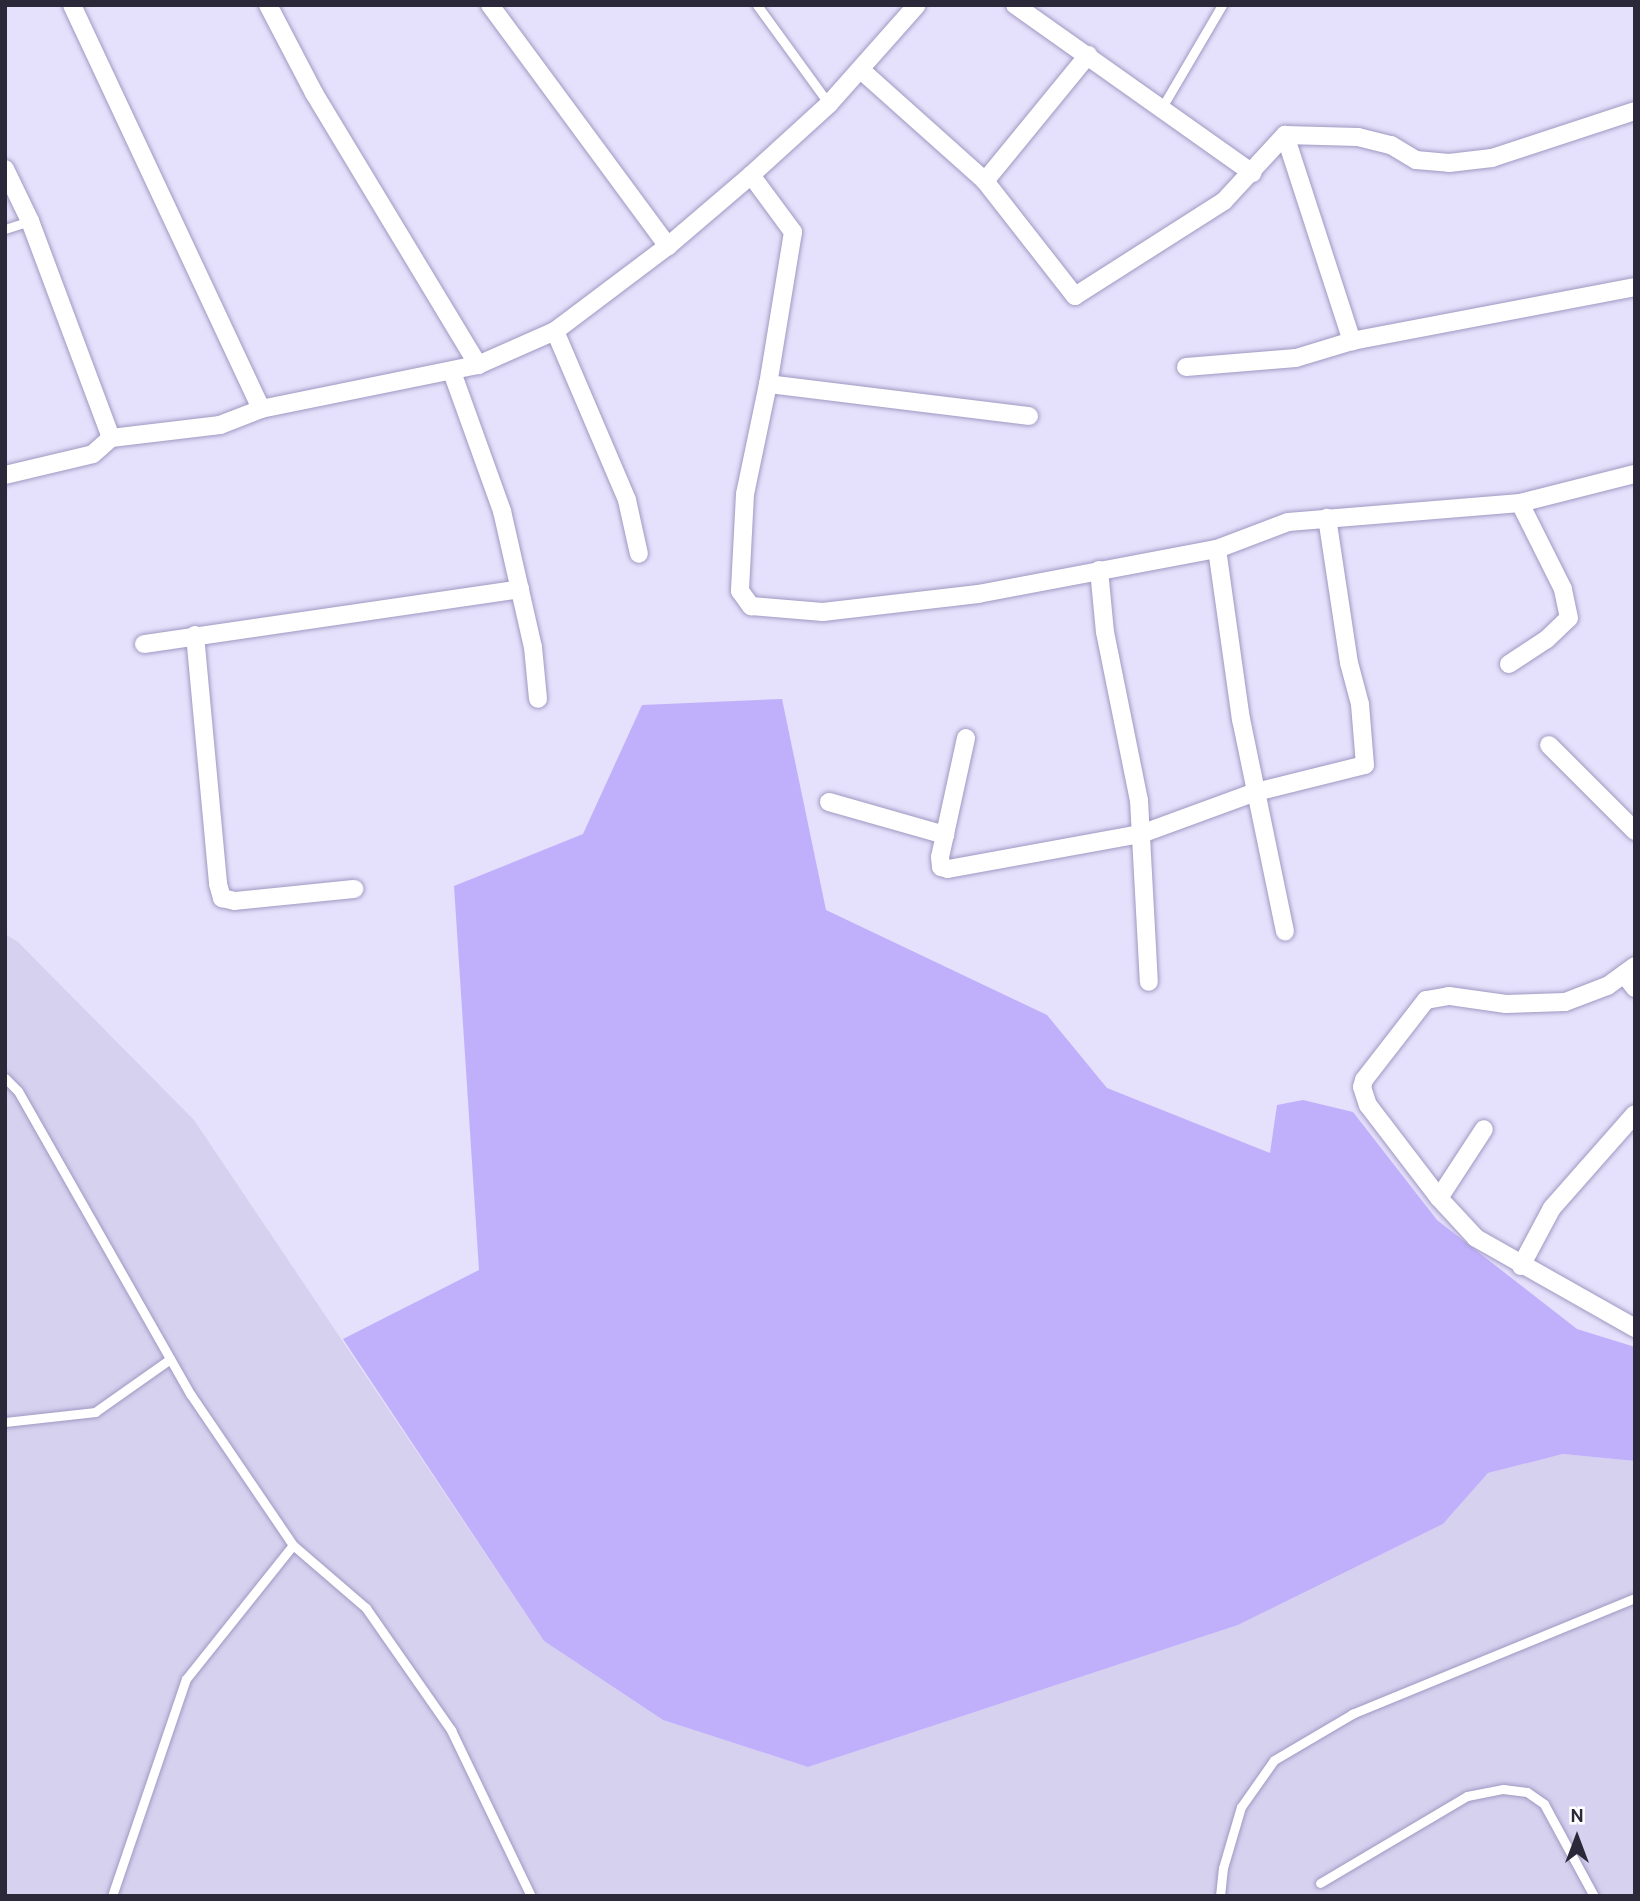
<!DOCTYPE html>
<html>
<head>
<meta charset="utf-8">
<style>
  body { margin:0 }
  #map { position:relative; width:1640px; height:1901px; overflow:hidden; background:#e5e0fb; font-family:Overpass,sans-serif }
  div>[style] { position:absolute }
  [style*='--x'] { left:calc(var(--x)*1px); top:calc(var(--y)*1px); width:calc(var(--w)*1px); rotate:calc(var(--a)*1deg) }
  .built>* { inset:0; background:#d6d1ef }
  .green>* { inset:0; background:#c0b0fc }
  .roads { filter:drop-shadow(0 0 2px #a098c2) drop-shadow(0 0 2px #a098c2) }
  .service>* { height:9px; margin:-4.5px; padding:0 4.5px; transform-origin:4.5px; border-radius:4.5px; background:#fff }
  .minor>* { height:18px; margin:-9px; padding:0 9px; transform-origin:9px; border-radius:9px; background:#fff }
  span { translate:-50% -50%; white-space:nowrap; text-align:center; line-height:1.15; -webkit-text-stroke:6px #fff; paint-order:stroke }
  .frame { position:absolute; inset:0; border:7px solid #2b2839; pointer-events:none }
  .north { position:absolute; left:1542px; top:1803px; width:70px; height:70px; -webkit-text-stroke:5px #fff; paint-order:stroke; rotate:0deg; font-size:19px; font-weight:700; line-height:28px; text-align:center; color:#2b2839 }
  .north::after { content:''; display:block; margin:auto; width:24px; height:32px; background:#2b2839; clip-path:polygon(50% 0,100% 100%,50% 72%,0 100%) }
</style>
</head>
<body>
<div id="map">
  <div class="built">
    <i style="clip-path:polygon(5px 934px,18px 942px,194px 1120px,544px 1641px,663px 1720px,808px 1767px,1238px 1625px,1443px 1524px,1488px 1473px,1563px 1454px,1635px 1461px,1635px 1896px,5px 1896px)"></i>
  </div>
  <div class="green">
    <i style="clip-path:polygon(782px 699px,826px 910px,1047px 1015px,1107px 1088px,1270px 1153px,1277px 1105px,1303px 1100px,1353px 1112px,1437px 1220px,1577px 1329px,1635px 1347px,1635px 1461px,1563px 1454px,1488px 1473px,1443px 1524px,1238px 1625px,808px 1767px,663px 1720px,544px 1641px,343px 1339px,479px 1270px,454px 886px,583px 834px,642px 705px)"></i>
  </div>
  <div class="roads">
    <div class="service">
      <i style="--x:757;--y:5;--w:122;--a:54"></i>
      <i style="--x:1161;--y:109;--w:121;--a:-59.6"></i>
      <i style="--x:5;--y:229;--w:26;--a:-18"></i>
      <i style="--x:5;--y:1078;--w:18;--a:45"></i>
      <i style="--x:18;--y:1091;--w:350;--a:60.4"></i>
      <i style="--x:191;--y:1395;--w:181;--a:55.8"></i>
      <i style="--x:293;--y:1545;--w:96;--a:40.8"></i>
      <i style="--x:366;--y:1608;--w:149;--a:55.1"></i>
      <i style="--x:451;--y:1730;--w:184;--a:64.3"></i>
      <i style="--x:5;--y:1422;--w:91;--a:-6.3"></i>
      <i style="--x:95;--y:1412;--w:92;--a:-35.2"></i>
      <i style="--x:1320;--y:1883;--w:171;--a:-30.6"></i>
      <i style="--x:1467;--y:1796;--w:37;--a:-11"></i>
      <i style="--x:1503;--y:1789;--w:24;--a:7"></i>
      <i style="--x:1527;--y:1792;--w:21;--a:35"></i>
      <i style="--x:1544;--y:1804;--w:105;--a:61.5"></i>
      <i style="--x:112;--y:1896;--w:229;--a:-71.2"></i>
      <i style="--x:186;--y:1679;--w:171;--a:-51.4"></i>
      <i style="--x:1220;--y:1896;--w:28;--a:-84"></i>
      <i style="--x:1223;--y:1868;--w:64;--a:-73.6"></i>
      <i style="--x:1241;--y:1807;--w:57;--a:-54.9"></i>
      <i style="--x:1274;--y:1760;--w:91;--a:-30.5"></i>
      <i style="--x:1352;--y:1714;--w:306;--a:-22.3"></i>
    </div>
    <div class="minor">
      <i style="--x:72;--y:5;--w:446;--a:64.9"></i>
      <i style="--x:268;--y:5;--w:99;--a:62.4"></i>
      <i style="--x:314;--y:93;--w:318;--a:58.9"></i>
      <i style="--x:490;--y:5;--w:300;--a:53.6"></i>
      <i style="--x:1015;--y:5;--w:291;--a:35.3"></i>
      <i style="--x:861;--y:70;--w:166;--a:41.8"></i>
      <i style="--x:985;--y:181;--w:146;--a:52"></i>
      <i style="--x:1075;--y:296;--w:177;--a:-32.5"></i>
      <i style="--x:1224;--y:201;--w:90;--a:-47.3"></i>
      <i style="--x:1285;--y:135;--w:73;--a:1.6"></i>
      <i style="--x:1358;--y:137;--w:34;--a:14"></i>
      <i style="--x:1391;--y:145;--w:29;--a:31"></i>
      <i style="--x:1416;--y:160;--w:33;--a:5"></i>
      <i style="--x:1449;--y:163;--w:43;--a:-6.6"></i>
      <i style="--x:1492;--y:158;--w:151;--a:-18.2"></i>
      <i style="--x:1285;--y:135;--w:217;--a:72"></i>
      <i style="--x:5;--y:169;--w:58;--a:64.3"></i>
      <i style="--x:30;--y:221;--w:232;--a:69.5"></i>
      <i style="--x:751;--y:175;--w:71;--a:53.6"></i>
      <i style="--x:793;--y:232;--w:154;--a:99.3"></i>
      <i style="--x:768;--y:384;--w:112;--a:101.8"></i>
      <i style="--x:745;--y:494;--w:97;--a:93"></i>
      <i style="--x:740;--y:591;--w:19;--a:54"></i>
      <i style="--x:751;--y:606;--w:72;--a:4.8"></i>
      <i style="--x:823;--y:612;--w:156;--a:-6.6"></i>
      <i style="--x:978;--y:594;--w:243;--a:-10.7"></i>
      <i style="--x:1217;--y:549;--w:76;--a:-20.8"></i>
      <i style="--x:1288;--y:522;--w:233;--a:-4.7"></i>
      <i style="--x:1520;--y:503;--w:119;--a:-14.2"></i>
      <i style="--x:985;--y:181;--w:163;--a:-50.7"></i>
      <i style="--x:555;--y:331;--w:184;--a:66.9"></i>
      <i style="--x:627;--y:500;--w:55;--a:77.5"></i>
      <i style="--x:1186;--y:367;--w:110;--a:-4.7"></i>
      <i style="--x:1296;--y:358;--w:59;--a:-16.9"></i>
      <i style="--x:1352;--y:341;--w:288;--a:-10.8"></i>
      <i style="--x:452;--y:372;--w:148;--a:70.2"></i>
      <i style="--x:502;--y:511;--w:139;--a:77.2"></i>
      <i style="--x:533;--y:647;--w:52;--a:84.5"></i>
      <i style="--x:768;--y:384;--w:263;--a:7"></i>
      <i style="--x:5;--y:475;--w:90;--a:-13.4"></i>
      <i style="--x:93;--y:454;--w:24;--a:-42"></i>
      <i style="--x:111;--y:438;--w:110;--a:-6.8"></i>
      <i style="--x:220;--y:425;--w:44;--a:-21.3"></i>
      <i style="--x:261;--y:409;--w:221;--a:-11.5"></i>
      <i style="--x:478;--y:365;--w:84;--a:-23.8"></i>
      <i style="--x:555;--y:331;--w:141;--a:-37"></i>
      <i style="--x:668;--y:246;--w:109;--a:-40.5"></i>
      <i style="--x:751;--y:175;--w:105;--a:-42.3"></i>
      <i style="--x:829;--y:104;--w:132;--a:-48.4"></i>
      <i style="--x:1217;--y:549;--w:172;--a:82"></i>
      <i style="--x:1241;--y:719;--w:217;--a:78.3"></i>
      <i style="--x:1099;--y:570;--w:62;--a:84.5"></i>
      <i style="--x:1105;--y:632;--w:171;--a:78.6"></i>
      <i style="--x:1139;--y:800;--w:182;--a:86.9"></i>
      <i style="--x:195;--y:635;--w:250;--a:84.7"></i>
      <i style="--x:218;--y:884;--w:15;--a:74"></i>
      <i style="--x:222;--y:898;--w:13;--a:13"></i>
      <i style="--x:235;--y:901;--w:120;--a:-5.8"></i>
      <i style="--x:144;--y:644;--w:380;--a:-8.3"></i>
      <i style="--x:1509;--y:664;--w:45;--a:-33.3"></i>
      <i style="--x:1547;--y:639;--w:30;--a:-44"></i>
      <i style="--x:1569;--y:618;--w:30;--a:-102"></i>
      <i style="--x:1563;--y:589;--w:96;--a:-116.6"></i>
      <i style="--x:966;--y:738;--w:122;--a:102.3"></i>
      <i style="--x:940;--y:857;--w:10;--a:84"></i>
      <i style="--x:941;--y:867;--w:7;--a:16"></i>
      <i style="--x:948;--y:869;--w:196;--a:-10.3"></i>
      <i style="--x:1141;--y:834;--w:122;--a:-20.1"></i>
      <i style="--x:1256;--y:792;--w:112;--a:-13.9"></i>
      <i style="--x:1365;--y:765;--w:61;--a:-94.7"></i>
      <i style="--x:1360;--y:704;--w:42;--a:-105"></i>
      <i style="--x:1349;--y:663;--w:147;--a:-98.6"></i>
      <i style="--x:1549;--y:745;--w:122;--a:45"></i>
      <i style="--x:829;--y:802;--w:121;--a:15.9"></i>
      <i style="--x:1635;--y:966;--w:34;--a:144"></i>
      <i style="--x:1607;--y:986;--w:45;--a:159.1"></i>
      <i style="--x:1565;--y:1002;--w:59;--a:178.1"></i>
      <i style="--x:1506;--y:1004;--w:58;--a:-172"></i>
      <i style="--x:1449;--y:996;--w:23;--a:170"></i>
      <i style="--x:1426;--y:1000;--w:101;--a:127.8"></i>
      <i style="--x:1364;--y:1080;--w:7;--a:106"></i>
      <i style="--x:1362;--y:1087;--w:19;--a:72"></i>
      <i style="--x:1368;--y:1105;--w:117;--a:52.6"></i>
      <i style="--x:1439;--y:1198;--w:54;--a:47.2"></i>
      <i style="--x:1476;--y:1238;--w:183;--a:29.5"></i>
      <i style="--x:1624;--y:974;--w:18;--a:52"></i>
      <i style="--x:1439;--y:1198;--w:82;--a:-56.9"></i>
      <i style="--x:1521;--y:1266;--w:66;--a:-61.9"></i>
      <i style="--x:1552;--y:1208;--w:125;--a:-48.6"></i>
    </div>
  </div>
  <div class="frame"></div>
  <div class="north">N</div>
</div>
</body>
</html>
